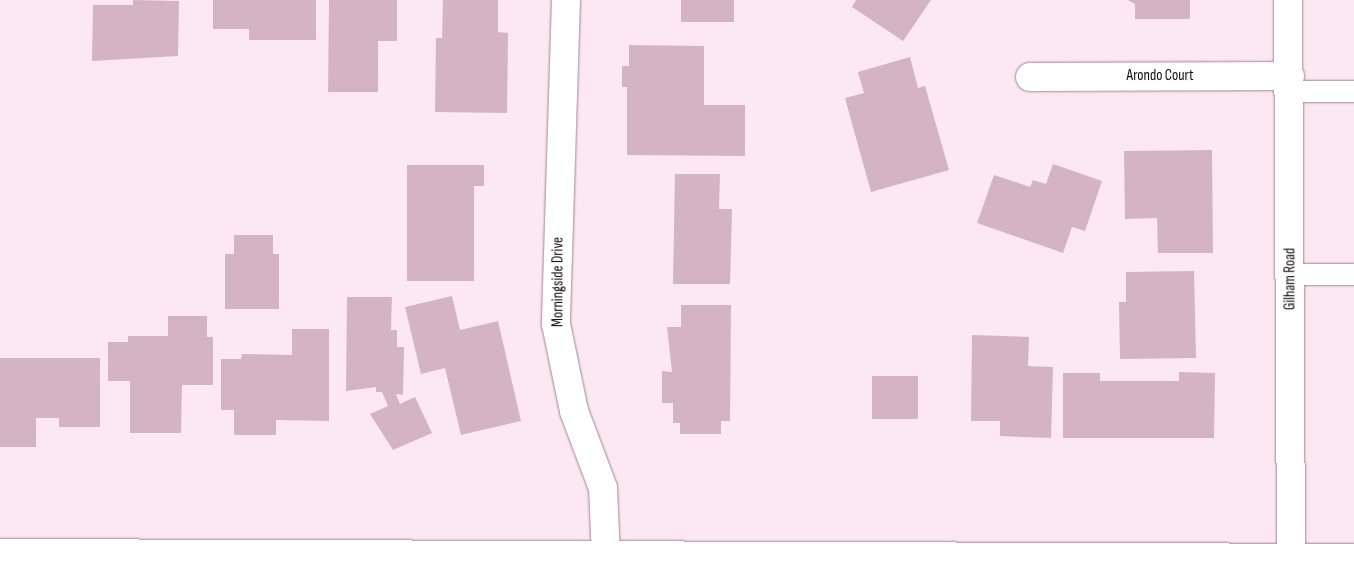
<!DOCTYPE html>
<html>
<head>
<meta charset="utf-8">
<style>
  body { margin:0 }
  #map { position:relative; width:1354px; height:565px; overflow:hidden; background:#fce8f1; font-family:"Sofia Sans Condensed",sans-serif }
  div>[style] { position:absolute }
  [style*='--x'] { left:calc(var(--x)*1px); top:calc(var(--y)*1px); width:calc(var(--w)*1px); rotate:calc(var(--a)*1deg) }
  .building>* { inset:0; background:#d4b4c3; transform-origin:0 0 }
  .roads { filter:drop-shadow(0 0 1px #a38593) drop-shadow(0 0 1px #a38593) }
  .lane>* { height:21px; margin:-10.5px; padding:0 10.5px; transform-origin:10.5px; border-radius:10.5px; background:#fff }
  .street>* { height:28px; margin:-14px; padding:0 14px; transform-origin:14px; border-radius:14px; background:#fff }
  .secondary>* { height:28px; margin:-14px; padding:0 14px; transform-origin:14px; border-radius:14px; background:#fff }
  span { translate:-50% -50%; white-space:nowrap; text-align:center; line-height:1.15; -webkit-text-stroke:4px #fcfcfc; paint-order:stroke }
  .street-label { font-size:15px; color:#140a0f }
</style>
</head>
<body>
<div id="map">
  <div class="building">
    <i style="clip-path:polygon(133px 0,179px 1px,178px 56px,92px 61px,93px 5px,133px 5px)"></i>
    <i style="clip-path:polygon(213px 0,316px 0,316px 40px,249px 40px,249px 29px,213px 29px)"></i>
    <i style="clip-path:polygon(329px 0,397px 0,397px 41px,378px 41px,378px 92px,328px 92px)"></i>
    <i style="clip-path:polygon(443px 0,498px 0,498px 32px,508px 33px,507px 113px,435px 112px,436px 38px,442px 38px)"></i>
    <i style="left:681px;top:0;width:53px;height:22px"></i>
    <i style="clip-path:polygon(856px 0,931px 0,903px 41px,852px 7px)"></i>
    <i style="clip-path:polygon(1128px 0,1190px 0,1190px 19px,1135px 19px,1135px 4px)"></i>
    <i style="clip-path:polygon(629px 45px,704px 46px,704px 105px,745px 105px,745px 156px,627px 155px,627px 87px,622px 87px,622px 66px,629px 66px)"></i>
    <i style="clip-path:polygon(910px 57px,918px 88px,925px 86px,949px 170px,871px 192px,845px 98px,864px 93px,858px 72px)"></i>
    <i style="clip-path:polygon(1212px 150px,1213px 253px,1158px 253px,1157px 218px,1125px 219px,1124px 151px)"></i>
    <i style="clip-path:polygon(1053px 164px,1102px 181px,1085px 231px,1072px 227px,1063px 253px,977px 223px,994px 175px,1030px 187px,1033px 180px,1046px 184px)"></i>
    <i style="clip-path:polygon(407px 165px,484px 165px,484px 186px,474px 186px,474px 281px,407px 281px)"></i>
    <i style="clip-path:polygon(675px 174px,720px 174px,719px 209px,732px 209px,730px 284px,673px 284px)"></i>
    <i style="clip-path:polygon(234px 235px,273px 235px,273px 254px,279px 254px,279px 309px,225px 309px,225px 254px,234px 254px)"></i>
    <i style="clip-path:polygon(1194px 271px,1196px 358px,1120px 359px,1119px 302px,1126px 302px,1126px 272px)"></i>
    <i style="clip-path:polygon(452px 296px,460px 330px,498px 321px,521px 421px,461px 435px,445px 368px,421px 374px,405px 307px)"></i>
    <i style="clip-path:polygon(347px 297px,392px 297px,391px 330px,397px 330px,397px 347px,404px 347px,403px 395px,396px 394px,400px 404px,415px 397px,432px 433px,393px 450px,370px 414px,388px 406px,382px 392px,376px 392px,376px 387px,346px 391px)"></i>
    <i style="clip-path:polygon(681px 305px,731px 305px,730px 421px,721px 421px,721px 434px,680px 434px,680px 423px,673px 423px,673px 403px,662px 403px,662px 371px,672px 372px,667px 327px,681px 327px)"></i>
    <i style="clip-path:polygon(168px 316px,207px 316px,207px 337px,213px 337px,213px 385px,182px 385px,181px 433px,130px 433px,130px 381px,108px 381px,108px 342px,128px 342px,128px 336px,168px 336px)"></i>
    <i style="clip-path:polygon(292px 329px,329px 329px,329px 421px,276px 420px,276px 435px,234px 435px,234px 410px,221px 410px,221px 359px,241px 359px,242px 354px,292px 355px)"></i>
    <i style="clip-path:polygon(972px 335px,1029px 337px,1028px 366px,1053px 367px,1051px 438px,1000px 436px,1000px 421px,971px 421px)"></i>
    <i style="clip-path:polygon(0 358px,100px 358px,100px 427px,59px 427px,59px 418px,36px 418px,36px 447px,0 447px)"></i>
    <i style="clip-path:polygon(1179px 372px,1215px 373px,1214px 438px,1063px 438px,1063px 373px,1100px 373px,1100px 381px,1179px 381px)"></i>
    <i style="left:872px;top:376px;width:46px;height:43px"></i>
  </div>
  <div class="roads">
    <div class="lane">
      <i style="--x:1290;--y:91;--w:64;--a:0"></i>
      <i style="--x:1290;--y:274;--w:64;--a:0"></i>
    </div>
    <div class="street">
      <i style="--x:566;--y:0;--w:324;--a:91.8"></i>
      <i style="--x:556;--y:324;--w:89;--a:78.3"></i>
      <i style="--x:574;--y:411;--w:82;--a:69.4"></i>
      <i style="--x:603;--y:488;--w:69;--a:87.5"></i>
      <i style="--x:1030;--y:77;--w:260;--a:-0.2"></i>
    </div>
    <div class="secondary">
      <i style="--x:1288;--y:0;--w:558;--a:89.69"></i>
      <i style="--x:0;--y:553;--w:1354;--a:0.21"></i>
    </div>
  </div>
  <div class="street-label">
    <span style="left:1160px;top:76px">Arondo Court</span>
    <span style="left:1290px;top:279px;rotate:-90deg">Gilham Road</span>
    <span style="left:558px;top:282px;rotate:-90deg">Morningside Drive</span>
  </div>
</div>
</body>
</html>
